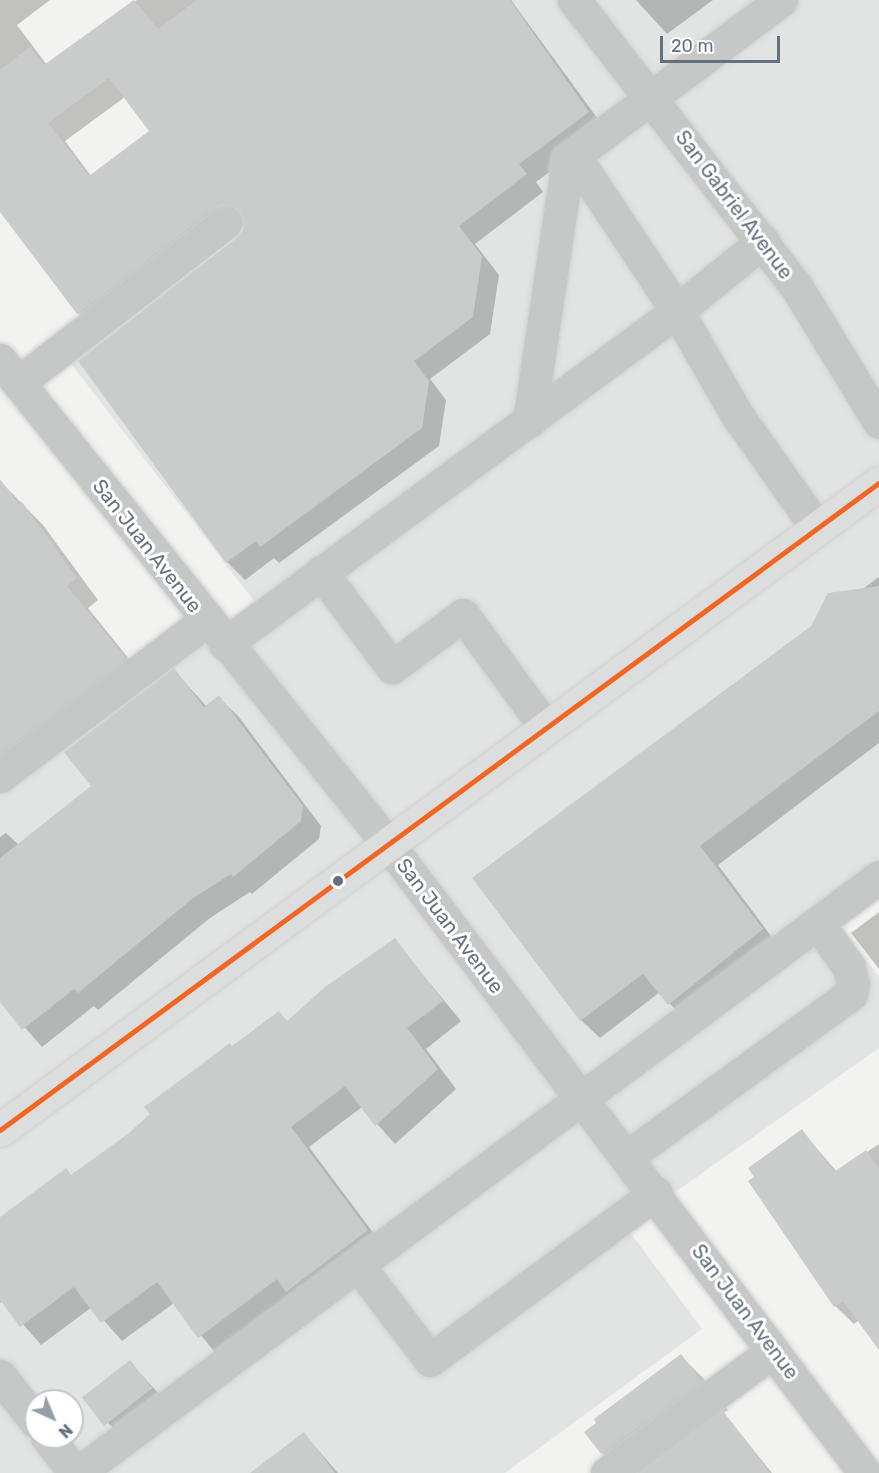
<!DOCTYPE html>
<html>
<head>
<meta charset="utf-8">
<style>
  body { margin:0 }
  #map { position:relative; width:879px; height:1473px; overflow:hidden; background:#f2f2f0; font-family:Rubik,sans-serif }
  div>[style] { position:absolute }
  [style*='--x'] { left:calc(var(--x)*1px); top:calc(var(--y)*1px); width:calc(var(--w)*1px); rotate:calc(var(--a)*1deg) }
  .built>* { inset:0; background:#e2e4e3 }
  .shadow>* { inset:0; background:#0003; transform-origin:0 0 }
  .building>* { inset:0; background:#cacccc; transform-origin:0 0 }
  .roads { filter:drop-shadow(0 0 2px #cfd0d0) drop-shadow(0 0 2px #cfd0d0) }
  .minor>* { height:33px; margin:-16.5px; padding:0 16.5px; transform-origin:16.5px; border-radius:16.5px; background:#c6c8c8 }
  .major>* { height:33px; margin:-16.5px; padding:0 16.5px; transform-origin:16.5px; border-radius:16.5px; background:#dcdddd }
  .bus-1>* { height:4.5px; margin:-2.25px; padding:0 2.25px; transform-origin:2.25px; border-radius:2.25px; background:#f26522 }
  .dots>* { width:16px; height:16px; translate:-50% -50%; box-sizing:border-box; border:3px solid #fff; border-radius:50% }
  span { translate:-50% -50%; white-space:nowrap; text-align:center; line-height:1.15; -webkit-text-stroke:6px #fff; paint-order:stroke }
  .street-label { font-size:20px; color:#64727f }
  .north { position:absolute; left:24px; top:1389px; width:60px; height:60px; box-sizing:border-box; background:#fff; border:2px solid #c1c7cc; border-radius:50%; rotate:136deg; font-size:16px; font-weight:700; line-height:24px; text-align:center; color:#64727f }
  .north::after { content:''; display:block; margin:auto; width:21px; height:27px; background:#969fa7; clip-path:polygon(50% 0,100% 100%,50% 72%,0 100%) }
  .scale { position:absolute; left:660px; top:36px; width:120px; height:27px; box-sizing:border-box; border:3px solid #64727f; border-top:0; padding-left:8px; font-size:18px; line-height:21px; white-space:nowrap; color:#64727f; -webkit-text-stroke:4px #fff; paint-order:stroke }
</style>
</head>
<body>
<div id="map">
  <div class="built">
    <i style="clip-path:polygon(evenodd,480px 0,879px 0,879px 899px,842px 927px,879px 977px,879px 1048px,626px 1227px,702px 1329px,505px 1473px,0 1473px,0 790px,254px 601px,69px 361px,294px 196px,480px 0,36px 1401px,72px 1401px,72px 1437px,36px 1437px,36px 1401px)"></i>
  </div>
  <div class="shadow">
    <i style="clip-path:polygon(evenodd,0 0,50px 0,17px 25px,47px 65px,137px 0,511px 0,606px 130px,536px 182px,543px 192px,475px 244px,499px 275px,490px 334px,430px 379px,446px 400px,439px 446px,279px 563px,274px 558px,245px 580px,227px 562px,80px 361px,238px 239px,244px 230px,243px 224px,231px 225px,95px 331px,78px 313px,0 207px,0 0,125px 97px,151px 131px,91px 176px,65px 141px,125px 97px)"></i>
    <i style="clip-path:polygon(636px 0,713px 0,667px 34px)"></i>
    <i style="clip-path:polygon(0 481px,43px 525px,98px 600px,88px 608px,146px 680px,0 770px)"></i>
    <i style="clip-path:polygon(879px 577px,879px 743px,718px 865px,780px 948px,687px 1023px,660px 992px,600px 1038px,581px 1020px,474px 878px)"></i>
    <i style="clip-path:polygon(174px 670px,207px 707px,219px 698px,238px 716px,321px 826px,319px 839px,252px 894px,250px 892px,210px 918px,98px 1010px,94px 1006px,42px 1047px,0 999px,0 837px,6px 833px,19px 845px,93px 786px)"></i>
    <i style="clip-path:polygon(879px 912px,879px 969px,851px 933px)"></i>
    <i style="clip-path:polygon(394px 940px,461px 1021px,426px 1049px,456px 1089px,395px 1144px,362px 1107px,309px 1147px,386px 1250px,218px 1356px,174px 1303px,122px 1341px,92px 1307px,41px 1345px,3px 1301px,0 1303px,0 1219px,66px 1170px,72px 1176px,130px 1134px,279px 1013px,288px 1022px)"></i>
    <i style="clip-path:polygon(802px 1131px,837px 1172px,879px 1144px,879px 1347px,859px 1320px,854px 1324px,835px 1306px,809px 1270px,812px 1268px)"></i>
    <i style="clip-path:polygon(681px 1356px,709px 1384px,728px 1410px,724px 1413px,772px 1473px,621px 1473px,602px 1453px)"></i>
    <i style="left:130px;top:1362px;width:60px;height:57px;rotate:48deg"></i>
    <i style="clip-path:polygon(304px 1434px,338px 1473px,253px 1473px)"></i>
  </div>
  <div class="building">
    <i style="clip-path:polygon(evenodd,134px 0,158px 29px,197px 0,510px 0,589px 112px,519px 164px,527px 174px,459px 226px,482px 256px,473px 317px,414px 361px,429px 381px,422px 428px,260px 547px,256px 541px,226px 563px,78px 361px,236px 238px,243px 230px,240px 212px,232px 206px,214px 208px,77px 314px,0 212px,0 70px,30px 47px,44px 65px,134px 0,109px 78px,149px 131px,89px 176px,48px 123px,109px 78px)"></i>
    <i style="clip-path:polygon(0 479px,19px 504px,22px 502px,77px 578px,67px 586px,126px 658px,0 753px)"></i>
    <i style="clip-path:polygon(879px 586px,879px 711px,700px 846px,763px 929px,668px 1005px,643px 974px,580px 1021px,472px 878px,811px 626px,828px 593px)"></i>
    <i style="clip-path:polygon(174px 668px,204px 707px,219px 695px,303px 806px,301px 821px,233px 877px,231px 874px,192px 899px,78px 993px,74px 989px,22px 1030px,0 1002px,0 858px,91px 786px,64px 752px)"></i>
    <i style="clip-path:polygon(395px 938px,443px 1001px,407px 1028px,438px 1069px,375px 1126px,345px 1086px,291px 1127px,368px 1230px,286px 1292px,277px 1279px,198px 1338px,157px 1282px,101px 1323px,74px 1287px,20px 1327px,0 1300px,0 1217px,66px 1168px,71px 1175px,129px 1133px,150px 1114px,144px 1107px,230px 1043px,232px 1046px,279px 1011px,287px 1021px,325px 987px)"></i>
    <i style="clip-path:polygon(802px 1129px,834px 1172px,866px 1150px,879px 1169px,879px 1350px,843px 1301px,834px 1307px,748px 1181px,754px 1177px,748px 1168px)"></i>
    <i style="clip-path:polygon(681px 1354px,701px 1381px,601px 1454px,584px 1432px,596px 1423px,594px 1419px)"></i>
    <i style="left:130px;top:1360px;width:36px;height:61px;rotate:52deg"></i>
    <i style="clip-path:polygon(723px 1411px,770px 1473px,639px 1473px)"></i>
    <i style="clip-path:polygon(304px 1432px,335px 1473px,250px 1473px)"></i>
  </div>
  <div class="roads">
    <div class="minor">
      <i style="--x:574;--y:0;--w:362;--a:52.2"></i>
      <i style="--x:796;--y:286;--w:159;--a:58.6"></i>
      <i style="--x:574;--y:156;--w:186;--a:56.4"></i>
      <i style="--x:677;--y:311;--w:120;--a:60"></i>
      <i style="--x:737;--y:415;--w:138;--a:54.7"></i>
      <i style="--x:0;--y:360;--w:620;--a:51.28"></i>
      <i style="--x:388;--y:844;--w:789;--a:52.83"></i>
      <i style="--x:18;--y:383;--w:262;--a:-37.7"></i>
      <i style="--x:529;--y:421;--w:264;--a:-81.5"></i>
      <i style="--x:568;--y:160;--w:266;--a:-36.9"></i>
      <i style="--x:321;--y:572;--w:119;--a:53.2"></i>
      <i style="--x:392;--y:667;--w:88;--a:-36.2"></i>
      <i style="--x:463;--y:615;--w:140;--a:53.7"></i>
      <i style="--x:225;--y:644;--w:561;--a:-36.38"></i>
      <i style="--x:677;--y:311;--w:111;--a:-39.1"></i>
      <i style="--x:0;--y:776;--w:258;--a:-37"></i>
      <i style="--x:628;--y:1156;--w:276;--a:-36"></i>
      <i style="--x:851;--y:994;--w:9;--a:-77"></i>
      <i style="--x:853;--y:985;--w:18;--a:-103"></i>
      <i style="--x:849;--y:967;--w:54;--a:-126"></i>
      <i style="--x:358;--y:1265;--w:119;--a:52.8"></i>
      <i style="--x:430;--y:1360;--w:281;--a:-36.5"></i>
      <i style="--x:0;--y:1376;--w:58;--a:52"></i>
      <i style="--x:47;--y:1437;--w:46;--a:52.1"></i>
      <i style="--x:78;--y:1473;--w:998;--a:-36.65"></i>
      <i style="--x:607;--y:1473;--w:206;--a:-36.3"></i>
    </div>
    <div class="major">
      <i style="--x:0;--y:1130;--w:1091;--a:-36.36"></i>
    </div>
  </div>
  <div class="bus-1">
    <i style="--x:0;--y:1130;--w:1091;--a:-36.36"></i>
  </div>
  <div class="dots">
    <i style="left:338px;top:881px;background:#64727f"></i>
  </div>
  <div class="street-label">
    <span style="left:734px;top:205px;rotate:53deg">San Gabriel Avenue</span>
    <span style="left:147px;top:546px;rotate:52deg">San Juan Avenue</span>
    <span style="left:450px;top:926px;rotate:53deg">San Juan Avenue</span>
    <span style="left:745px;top:1312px;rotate:53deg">San Juan Avenue</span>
  </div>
  <div class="north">N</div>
  <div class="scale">20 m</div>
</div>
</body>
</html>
